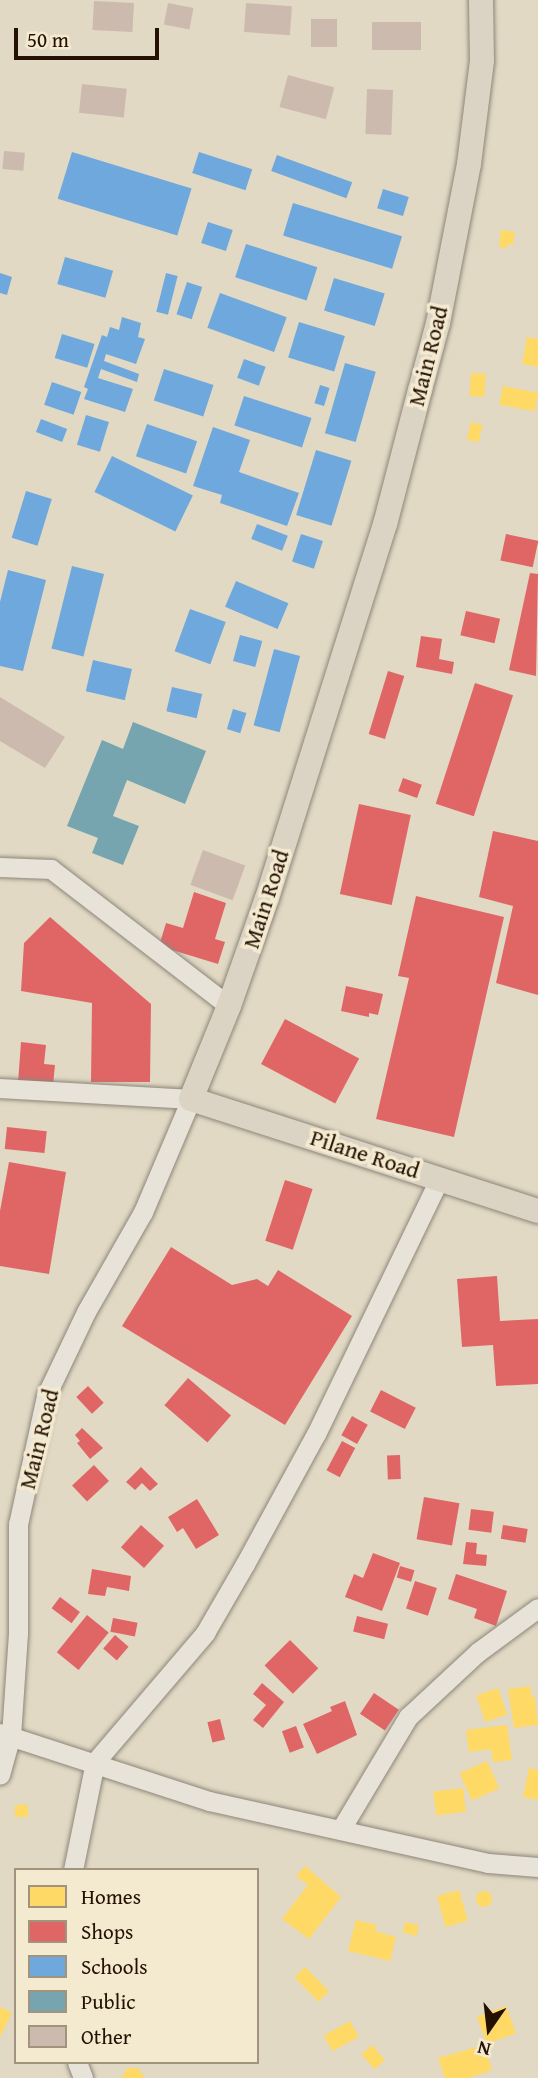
<!DOCTYPE html>
<html>
<head>
<meta charset="utf-8">
<style>
  body { margin:0 }
  #map { position:relative; width:538px; height:2078px; overflow:hidden; background:#e1d9c4; font-family:"Gentium Book Plus",serif }
  div>[style] { position:absolute }
  [style*='--x'] { left:calc(var(--x)*1px); top:calc(var(--y)*1px); width:calc(var(--w)*1px); rotate:calc(var(--a)*1deg) }
  .homes>* { inset:0; background:#ffd966; transform-origin:0 0 }
  .round { border-radius:50% }
  .shops>* { inset:0; background:#e06666; transform-origin:0 0 }
  .schools>* { inset:0; background:#6fa8dc; transform-origin:0 0 }
  .public>* { inset:0; background:#76a5af }
  .building>* { inset:0; background:#cdbaae; transform-origin:0 0 }
  .roads { filter:drop-shadow(0 0 2px #8e8679) drop-shadow(0 0 2px #8e8679) }
  .minor>* { height:19px; margin:-9.5px; padding:0 9.5px; transform-origin:9.5px; border-radius:9.5px; background:#e7e3d8 }
  .major>* { height:24px; margin:-12px; padding:0 12px; transform-origin:12px; border-radius:12px; background:#dbd3c3 }
  span { translate:-50% -50%; white-space:nowrap; text-align:center; line-height:1.15; -webkit-text-stroke:7px #f4ead0; paint-order:stroke }
  .street-label { font-size:23px; color:#241103 }
  .legend { position:absolute; left:14px; top:1868px; width:245px; height:196px; box-sizing:border-box; background:#f4ead0; border:2px solid #a1937e; margin:0; padding:9px 12px; list-style:none; font-size:21px; color:#241103 }
  .legend li { display:flex; align-items:center; gap:14px; height:35px }
  .legend b { width:35px; border:2px solid #a1937e }
  .north { position:absolute; left:454px; top:1994px; width:70px; height:70px; -webkit-text-stroke:5px #f4ead0; paint-order:stroke; rotate:194deg; font-size:19px; font-weight:700; line-height:28px; text-align:center; color:#241103 }
  .north::after { content:''; display:block; margin:auto; width:24px; height:32px; background:#241103; clip-path:polygon(50% 0,100% 100%,50% 72%,0 100%) }
  .scale { position:absolute; left:14px; top:28px; width:145px; height:32px; box-sizing:border-box; border:4px solid #241103; border-top:0; padding-left:9px; font-size:21px; line-height:24px; white-space:nowrap; color:#241103; -webkit-text-stroke:5px #f4ead0; paint-order:stroke }
</style>
</head>
<body>
<div id="map">
  <div class="homes">
    <i style="clip-path:polygon(501px 230px,515px 232px,513px 245px,508px 244px,507px 248px,499px 247px)"></i>
    <i style="clip-path:polygon(527px 337px,538px 339px,538px 367px,522px 364px)"></i>
    <i style="left:471px;top:373px;width:15px;height:23px;rotate:4deg"></i>
    <i style="left:503px;top:386px;width:36px;height:19px;rotate:11deg"></i>
    <i style="left:471px;top:422px;width:12px;height:18px;rotate:14deg"></i>
    <i style="clip-path:polygon(530px 1686px,532px 1697px,535px 1697px,538px 1725px,514px 1728px,508px 1689px)"></i>
    <i style="left:498px;top:1688px;width:28px;height:23px;rotate:71deg"></i>
    <i style="clip-path:polygon(507px 1725px,512px 1760px,493px 1762px,491px 1749px,469px 1752px,466px 1730px)"></i>
    <i style="left:487px;top:1761px;width:30px;height:30px;rotate:66deg"></i>
    <i style="clip-path:polygon(529px 1768px,538px 1770px,538px 1800px,523px 1797px)"></i>
    <i style="left:463px;top:1788px;width:24px;height:30px;rotate:83deg"></i>
    <i style="left:15px;top:1805px;width:13px;height:12px"></i>
    <i style="clip-path:polygon(305px 1866px,341px 1897px,309px 1939px,282px 1919px,308px 1885px,296px 1876px)"></i>
    <i style="left:459px;top:1890px;width:32px;height:23px;rotate:74deg"></i>
    <i class="round" style="left:476px;top:1891px;width:16px;height:16px"></i>
    <i style="clip-path:polygon(356px 1920px,377px 1925px,375px 1931px,396px 1937px,390px 1961px,348px 1951px)"></i>
    <i style="left:405px;top:1922px;width:14px;height:11px;rotate:12deg"></i>
    <i style="left:305px;top:1967px;width:34px;height:15px;rotate:45deg"></i>
    <i style="left:506px;top:2006px;width:29px;height:31px;rotate:70deg"></i>
    <i style="clip-path:polygon(0 2007px,12px 2013px,0 2037px)"></i>
    <i style="left:350px;top:2021px;width:18px;height:30px;rotate:61deg"></i>
    <i style="left:372px;top:2045px;width:20px;height:14px;rotate:49deg"></i>
    <i style="clip-path:polygon(484px 2045px,492px 2070px,469px 2078px,445px 2078px,438px 2058px)"></i>
    <i style="clip-path:polygon(128px 2068px,138px 2068px,145px 2078px,121px 2078px)"></i>
  </div>
  <div class="shops">
    <i style="left:506px;top:534px;width:33px;height:27px;rotate:12deg"></i>
    <i style="clip-path:polygon(530px 573px,538px 574px,536px 676px,509px 670px)"></i>
    <i style="left:466px;top:611px;width:35px;height:25px;rotate:13deg"></i>
    <i style="clip-path:polygon(421px 636px,442px 639px,439px 659px,454px 662px,452px 674px,416px 667px)"></i>
    <i style="left:388px;top:671px;width:17px;height:66px;rotate:17deg"></i>
    <i style="left:475px;top:683px;width:40px;height:127px;rotate:18deg"></i>
    <i style="left:403px;top:778px;width:20px;height:14px;rotate:20deg"></i>
    <i style="left:359px;top:804px;width:53px;height:92px;rotate:12deg"></i>
    <i style="clip-path:polygon(493px 831px,538px 841px,538px 995px,496px 983px,513px 906px,479px 897px)"></i>
    <i style="clip-path:polygon(194px 892px,226px 903px,215px 939px,225px 942px,218px 964px,159px 946px,166px 923px,183px 928px)"></i>
    <i style="clip-path:polygon(416px 896px,504px 917px,454px 1137px,376px 1119px,409px 978px,398px 976px)"></i>
    <i style="clip-path:polygon(50px 917px,151px 1004px,150px 1082px,91px 1082px,92px 1003px,21px 991px,24px 943px)"></i>
    <i style="clip-path:polygon(346px 986px,383px 994px,378px 1015px,369px 1013px,369px 1017px,341px 1011px)"></i>
    <i style="left:285px;top:1019px;width:84px;height:51px;rotate:28deg"></i>
    <i style="clip-path:polygon(21px 1042px,46px 1045px,44px 1064px,55px 1065px,53px 1085px,18px 1083px)"></i>
    <i style="left:7px;top:1127px;width:40px;height:22px;rotate:6deg"></i>
    <i style="clip-path:polygon(9px 1162px,66px 1172px,49px 1274px,0 1266px,0 1211px)"></i>
    <i style="left:285px;top:1180px;width:29px;height:64px;rotate:18deg"></i>
    <i style="clip-path:polygon(171px 1247px,232px 1285px,257px 1279px,268px 1286px,278px 1270px,352px 1316px,285px 1425px,122px 1326px)"></i>
    <i style="clip-path:polygon(497px 1276px,500px 1321px,538px 1319px,538px 1384px,496px 1386px,493px 1345px,462px 1347px,457px 1279px)"></i>
    <i style="left:188px;top:1378px;width:57px;height:36px;rotate:41deg"></i>
    <i style="left:88px;top:1386px;width:23px;height:16px;rotate:47deg"></i>
    <i style="left:381px;top:1390px;width:39px;height:24px;rotate:27deg"></i>
    <i style="left:352px;top:1416px;width:18px;height:22px;rotate:29deg"></i>
    <i style="clip-path:polygon(82px 1428px,103px 1448px,90px 1459px,77px 1443px,80px 1441px,75px 1435px)"></i>
    <i style="left:342px;top:1441px;width:15px;height:33px;rotate:28deg"></i>
    <i style="left:400px;top:1455px;width:24px;height:13px;rotate:88deg"></i>
    <i style="left:94px;top:1465px;width:22px;height:30px;rotate:47deg"></i>
    <i style="clip-path:polygon(141px 1467px,158px 1484px,150px 1491px,142px 1483px,135px 1490px,126px 1482px)"></i>
    <i style="left:424px;top:1497px;width:36px;height:43px;rotate:10deg"></i>
    <i style="clip-path:polygon(197px 1499px,219px 1535px,196px 1549px,183px 1528px,177px 1532px,168px 1517px)"></i>
    <i style="left:471px;top:1509px;width:23px;height:21px;rotate:7deg"></i>
    <i style="left:141px;top:1525px;width:31px;height:30px;rotate:42deg"></i>
    <i style="left:503px;top:1525px;width:25px;height:14px;rotate:9deg"></i>
    <i style="clip-path:polygon(466px 1542px,477px 1543px,476px 1554px,487px 1555px,486px 1566px,463px 1564px)"></i>
    <i style="clip-path:polygon(373px 1553px,400px 1563px,382px 1611px,345px 1597px,354px 1574px,363px 1578px)"></i>
    <i style="left:400px;top:1566px;width:15px;height:12px;rotate:16deg"></i>
    <i style="clip-path:polygon(92px 1569px,131px 1576px,129px 1591px,107px 1587px,105px 1596px,88px 1594px)"></i>
    <i style="clip-path:polygon(456px 1574px,507px 1591px,496px 1626px,474px 1618px,477px 1609px,448px 1599px)"></i>
    <i style="left:415px;top:1581px;width:23px;height:29px;rotate:18deg"></i>
    <i style="left:60px;top:1597px;width:25px;height:14px;rotate:37deg"></i>
    <i style="left:87px;top:1615px;width:28px;height:48px;rotate:39deg"></i>
    <i style="left:357px;top:1616px;width:32px;height:16px;rotate:14deg"></i>
    <i style="left:113px;top:1618px;width:25px;height:14px;rotate:11deg"></i>
    <i style="left:115px;top:1635px;width:18px;height:18px;rotate:41deg"></i>
    <i style="left:290px;top:1640px;width:40px;height:36px;rotate:45deg"></i>
    <i style="clip-path:polygon(262px 1683px,284px 1702px,263px 1728px,253px 1720px,266px 1705px,253px 1694px)"></i>
    <i style="left:374px;top:1693px;width:30px;height:25px;rotate:34deg"></i>
    <i style="clip-path:polygon(345px 1701px,357px 1735px,317px 1754px,303px 1724px,332px 1711px,330px 1707px)"></i>
    <i style="left:220px;top:1719px;width:21px;height:13px;rotate:76deg"></i>
    <i style="left:296px;top:1726px;width:23px;height:15px;rotate:70deg"></i>
  </div>
  <div class="schools">
    <i style="left:72px;top:152px;width:125px;height:49px;rotate:17deg"></i>
    <i style="left:199px;top:152px;width:56px;height:22px;rotate:18deg"></i>
    <i style="left:277px;top:155px;width:80px;height:17px;rotate:20deg"></i>
    <i style="left:383px;top:189px;width:27px;height:20px;rotate:17deg"></i>
    <i style="left:293px;top:203px;width:114px;height:34px;rotate:17deg"></i>
    <i style="left:208px;top:222px;width:26px;height:22px;rotate:18deg"></i>
    <i style="left:246px;top:244px;width:75px;height:35px;rotate:18deg"></i>
    <i style="left:65px;top:257px;width:50px;height:28px;rotate:16deg"></i>
    <i style="clip-path:polygon(0 273px,12px 277px,7px 295px,0 293px)"></i>
    <i style="left:166px;top:273px;width:12px;height:40px;rotate:14deg"></i>
    <i style="left:334px;top:278px;width:53px;height:34px;rotate:17deg"></i>
    <i style="left:187px;top:282px;width:16px;height:34px;rotate:18deg"></i>
    <i style="left:220px;top:293px;width:71px;height:37px;rotate:20deg"></i>
    <i style="clip-path:polygon(122px 317px,141px 323px,138px 337px,145px 339px,136px 364px,106px 354px,104px 361px,139px 374px,137px 382px,101px 369px,98px 378px,133px 389px,125px 412px,84px 399px,88px 389px,84px 387px,102px 335px,107px 337px,110px 327px,119px 330px)"></i>
    <i style="left:299px;top:322px;width:48px;height:37px;rotate:17deg"></i>
    <i style="left:62px;top:334px;width:34px;height:25px;rotate:17deg"></i>
    <i style="left:244px;top:359px;width:23px;height:20px;rotate:20deg"></i>
    <i style="left:345px;top:363px;width:32px;height:73px;rotate:16deg"></i>
    <i style="left:164px;top:369px;width:52px;height:33px;rotate:18deg"></i>
    <i style="left:52px;top:382px;width:31px;height:24px;rotate:19deg"></i>
    <i style="left:320px;top:385px;width:10px;height:19px;rotate:17deg"></i>
    <i style="left:244px;top:396px;width:71px;height:31px;rotate:18deg"></i>
    <i style="left:86px;top:415px;width:24px;height:31px;rotate:17deg"></i>
    <i style="left:41px;top:419px;width:28px;height:14px;rotate:21deg"></i>
    <i style="left:147px;top:424px;width:53px;height:34px;rotate:19deg"></i>
    <i style="clip-path:polygon(213px 427px,250px 440px,239px 472px,299px 493px,287px 526px,220px 503px,222px 495px,193px 486px)"></i>
    <i style="left:316px;top:450px;width:37px;height:68px;rotate:17deg"></i>
    <i style="left:112px;top:456px;width:90px;height:40px;rotate:26deg"></i>
    <i style="left:26px;top:491px;width:27px;height:49px;rotate:17deg"></i>
    <i style="left:257px;top:524px;width:33px;height:16px;rotate:21deg"></i>
    <i style="left:301px;top:534px;width:23px;height:29px;rotate:18deg"></i>
    <i style="left:72px;top:566px;width:33px;height:85px;rotate:14deg"></i>
    <i style="clip-path:polygon(8px 570px,46px 580px,23px 671px,0 666px,0 602px)"></i>
    <i style="left:236px;top:581px;width:57px;height:28px;rotate:23deg"></i>
    <i style="left:190px;top:609px;width:38px;height:45px;rotate:20deg"></i>
    <i style="left:240px;top:635px;width:23px;height:27px;rotate:15deg"></i>
    <i style="left:274px;top:649px;width:27px;height:79px;rotate:15deg"></i>
    <i style="left:93px;top:660px;width:40px;height:32px;rotate:13deg"></i>
    <i style="left:172px;top:687px;width:31px;height:25px;rotate:13deg"></i>
    <i style="left:233px;top:709px;width:14px;height:21px;rotate:17deg"></i>
  </div>
  <div class="public">
    <i style="clip-path:polygon(133px 722px,206px 751px,185px 804px,127px 780px,113px 816px,139px 826px,123px 865px,92px 853px,98px 838px,67px 826px,102px 740px,123px 749px)"></i>
  </div>
  <div class="building">
    <i style="left:94px;top:1px;width:40px;height:29px;rotate:3deg"></i>
    <i style="left:168px;top:3px;width:26px;height:22px;rotate:11deg"></i>
    <i style="left:246px;top:3px;width:46px;height:29px;rotate:4deg"></i>
    <i style="left:311px;top:19px;width:26px;height:28px"></i>
    <i style="left:372px;top:22px;width:49px;height:28px"></i>
    <i style="left:288px;top:75px;width:48px;height:33px;rotate:15deg"></i>
    <i style="left:82px;top:84px;width:45px;height:29px;rotate:6deg"></i>
    <i style="left:367px;top:89px;width:26px;height:45px;rotate:2deg"></i>
    <i style="left:4px;top:151px;width:21px;height:18px;rotate:5deg"></i>
    <i style="clip-path:polygon(0 697px,65px 737px,45px 768px,0 741px)"></i>
    <i style="left:203px;top:850px;width:45px;height:37px;rotate:20deg"></i>
  </div>
  <div class="roads">
    <div class="minor">
      <i style="--x:0;--y:867;--w:51;--a:2.2"></i>
      <i style="--x:51;--y:869;--w:225;--a:37.6"></i>
      <i style="--x:0;--y:1088;--w:191;--a:3.3"></i>
      <i style="--x:191;--y:1099;--w:123;--a:113"></i>
      <i style="--x:143;--y:1212;--w:115;--a:119.7"></i>
      <i style="--x:86;--y:1312;--w:93;--a:115.5"></i>
      <i style="--x:46;--y:1396;--w:131;--a:102.3"></i>
      <i style="--x:18;--y:1524;--w:109;--a:90"></i>
      <i style="--x:18;--y:1633;--w:102;--a:93.9"></i>
      <i style="--x:11;--y:1735;--w:41;--a:105.4"></i>
      <i style="--x:0;--y:1733;--w:220;--a:18"></i>
      <i style="--x:209;--y:1801;--w:286;--a:12.5"></i>
      <i style="--x:488;--y:1863;--w:50;--a:4.6"></i>
      <i style="--x:341;--y:1829;--w:131;--a:-59.1"></i>
      <i style="--x:408;--y:1717;--w:96;--a:-42.9"></i>
      <i style="--x:478;--y:1652;--w:74;--a:-36.3"></i>
      <i style="--x:73;--y:1870;--w:110;--a:-78.5"></i>
      <i style="--x:95;--y:1762;--w:170;--a:-49.5"></i>
      <i style="--x:205;--y:1633;--w:80;--a:-59.9"></i>
      <i style="--x:245;--y:1564;--w:148;--a:-61.4"></i>
      <i style="--x:316;--y:1434;--w:285;--a:-64.2"></i>
      <i style="--x:77;--y:2062;--w:17;--a:69"></i>
    </div>
    <div class="major">
      <i style="--x:481;--y:0;--w:61;--a:89.1"></i>
      <i style="--x:482;--y:61;--w:104;--a:97.2"></i>
      <i style="--x:469;--y:164;--w:162;--a:101"></i>
      <i style="--x:438;--y:323;--w:69;--a:105"></i>
      <i style="--x:420;--y:390;--w:138;--a:104.6"></i>
      <i style="--x:385;--y:524;--w:392;--a:107.5"></i>
      <i style="--x:267;--y:898;--w:114;--a:109.4"></i>
      <i style="--x:229;--y:1006;--w:100;--a:112.2"></i>
      <i style="--x:191;--y:1099;--w:365;--a:17.9"></i>
    </div>
  </div>
  <div class="street-label">
    <span style="left:428px;top:356px;rotate:-76deg">Main Road</span>
    <span style="left:266px;top:899px;rotate:-72deg">Main Road</span>
    <span style="left:365px;top:1154px;rotate:18deg">Pilane Road</span>
    <span style="left:39px;top:1439px;rotate:-76deg">Main Road</span>
  </div>
  <ul class="legend">
  <li><b style="height:19px;background:#ffd966"></b>Homes</li>
  <li><b style="height:19px;background:#e06666"></b>Shops</li>
  <li><b style="height:19px;background:#6fa8dc"></b>Schools</li>
  <li><b style="height:19px;background:#76a5af"></b>Public</li>
  <li><b style="height:19px;background:#cdbaae"></b>Other</li>
  </ul>
  <div class="north">N</div>
  <div class="scale">50 m</div>
</div>
</body>
</html>
